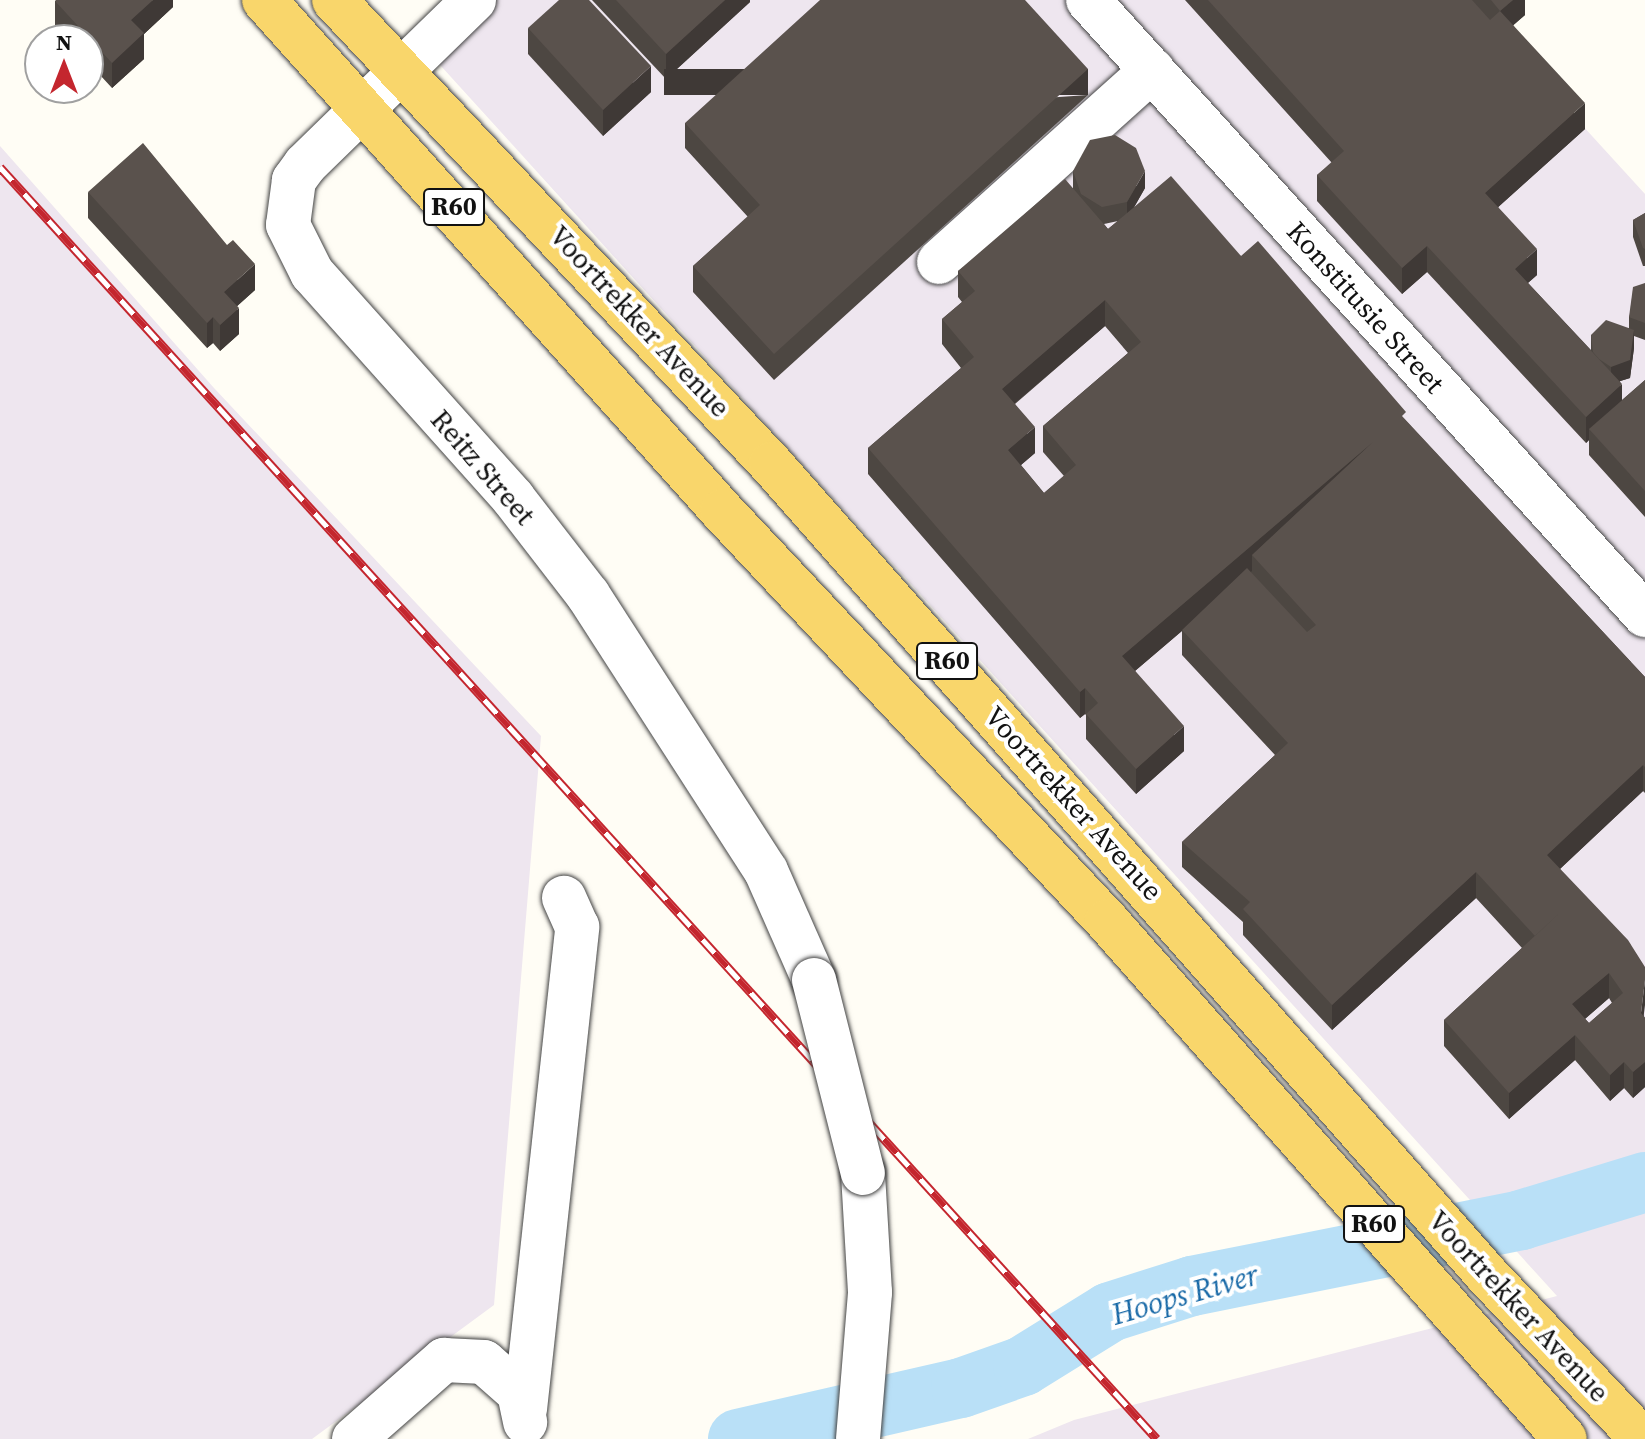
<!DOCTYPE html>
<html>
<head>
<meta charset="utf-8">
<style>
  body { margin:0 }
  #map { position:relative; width:1645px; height:1439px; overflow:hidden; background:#fffdf5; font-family:"Source Serif 4",serif }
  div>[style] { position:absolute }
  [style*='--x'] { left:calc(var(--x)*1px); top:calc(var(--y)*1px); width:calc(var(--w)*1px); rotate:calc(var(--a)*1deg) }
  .industrial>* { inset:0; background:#eee6ef }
  .river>* { height:60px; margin:-30px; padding:0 30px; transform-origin:30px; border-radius:30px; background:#b9e0f7 }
  .roads { filter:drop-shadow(0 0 2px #444) drop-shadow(0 0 2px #444) }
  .minor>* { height:44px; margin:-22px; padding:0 22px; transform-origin:22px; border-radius:22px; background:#fff }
  .major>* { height:44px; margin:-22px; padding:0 22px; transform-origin:22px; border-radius:22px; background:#f9d66b }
  .rail>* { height:9px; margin-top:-4.5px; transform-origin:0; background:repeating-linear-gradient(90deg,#fff 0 18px,#c4262e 0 36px); box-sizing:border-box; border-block:2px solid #c4262e }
  .bridges { filter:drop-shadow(0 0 2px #444) drop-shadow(0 0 2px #444) }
  .minor-bridge>* { height:44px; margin:-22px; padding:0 22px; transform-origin:22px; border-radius:22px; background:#fff }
  .wall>* { inset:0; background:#4d4742 }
  .shaded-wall>* { inset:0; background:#3f3936; transform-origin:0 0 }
  .building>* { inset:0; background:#5a524d }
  span { translate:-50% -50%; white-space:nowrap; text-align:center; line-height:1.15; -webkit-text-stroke:8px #fff; paint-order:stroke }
  .shield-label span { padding:2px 6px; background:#fff; border:2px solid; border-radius:6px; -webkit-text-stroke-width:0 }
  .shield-label { font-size:26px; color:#111; font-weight:700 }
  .street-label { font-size:28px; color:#111 }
  .water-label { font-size:30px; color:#1768a6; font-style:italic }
  .north { position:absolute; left:24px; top:24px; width:80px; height:80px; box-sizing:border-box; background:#fff; border:2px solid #a0a0a0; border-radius:50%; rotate:0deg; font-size:22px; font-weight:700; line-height:32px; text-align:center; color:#111 }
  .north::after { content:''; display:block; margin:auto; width:28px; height:36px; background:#c4262e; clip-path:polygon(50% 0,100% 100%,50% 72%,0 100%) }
</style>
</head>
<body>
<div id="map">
  <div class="industrial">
    <i style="clip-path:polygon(492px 0,1468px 0,1645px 194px,1645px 1439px,1028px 1439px,1074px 1420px,1557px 1296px,431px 55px)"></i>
    <i style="clip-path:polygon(0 146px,214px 388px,541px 736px,494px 1305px,312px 1439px,0 1439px)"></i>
  </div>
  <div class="river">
    <i style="--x:738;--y:1439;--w:229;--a:-12.9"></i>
    <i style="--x:961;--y:1388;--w:66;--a:-19.5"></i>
    <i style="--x:1023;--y:1366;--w:102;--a:-31.8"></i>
    <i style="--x:1110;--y:1312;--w:86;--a:-17.6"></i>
    <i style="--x:1192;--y:1286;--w:336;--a:-11.3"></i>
    <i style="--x:1521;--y:1220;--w:130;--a:-17"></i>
  </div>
  <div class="roads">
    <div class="minor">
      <i style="--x:474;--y:0;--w:236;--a:135.7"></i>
      <i style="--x:305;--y:165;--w:19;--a:126"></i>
      <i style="--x:294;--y:180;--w:45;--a:97.6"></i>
      <i style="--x:288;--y:225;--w:54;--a:63.4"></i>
      <i style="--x:312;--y:273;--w:302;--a:48.2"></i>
      <i style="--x:513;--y:498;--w:123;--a:52.3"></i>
      <i style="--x:588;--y:595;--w:328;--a:57.2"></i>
      <i style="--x:766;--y:871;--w:119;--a:66.2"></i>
      <i style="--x:1088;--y:0;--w:830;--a:47.83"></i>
      <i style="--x:939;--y:262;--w:287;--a:-42"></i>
      <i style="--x:525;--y:1409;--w:485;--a:-83.8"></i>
      <i style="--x:577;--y:927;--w:32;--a:-114"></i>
      <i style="--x:354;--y:1439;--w:120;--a:-41.3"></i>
      <i style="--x:444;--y:1360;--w:40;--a:2.9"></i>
      <i style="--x:484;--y:1362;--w:47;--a:41.5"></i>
      <i style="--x:519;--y:1393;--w:30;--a:78"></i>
      <i style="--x:858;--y:1439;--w:147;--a:-85.3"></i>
      <i style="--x:870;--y:1292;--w:119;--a:-93.4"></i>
    </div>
    <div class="major">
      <i style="--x:264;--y:0;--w:686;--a:48.13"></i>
      <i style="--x:722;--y:511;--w:562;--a:46.8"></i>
      <i style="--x:1107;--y:921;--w:691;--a:48.52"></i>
      <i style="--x:334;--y:0;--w:637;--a:46.72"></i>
      <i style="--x:771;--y:464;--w:1080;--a:48.56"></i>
      <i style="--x:1486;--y:1274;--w:227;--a:46.6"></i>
    </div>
  </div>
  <div class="rail">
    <i style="--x:0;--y:167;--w:1719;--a:47.71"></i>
  </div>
  <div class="bridges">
    <div class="minor-bridge">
      <i style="--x:814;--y:980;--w:199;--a:75.8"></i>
    </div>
  </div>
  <div class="wall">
    <i style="clip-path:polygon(173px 0,173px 7px,144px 34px,144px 59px,112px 88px,88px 62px,88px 40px,68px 40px,55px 27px,55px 1px)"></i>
    <i style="clip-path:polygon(592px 0,750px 0,750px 2px,666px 79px)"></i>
    <i style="clip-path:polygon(1185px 0,1525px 0,1525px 15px,1513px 25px,1585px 129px,1498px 207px,1537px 275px,1528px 283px,1591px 350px,1591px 335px,1629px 328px,1629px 317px,1645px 283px,1645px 340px,1634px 336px,1634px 348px,1630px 378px,1620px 381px,1622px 400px,1645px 380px,1645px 517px,1589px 455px,1589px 440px,1586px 443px,1427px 272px,1402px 294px,1317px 201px,1317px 175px,1332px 163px)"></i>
    <i style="clip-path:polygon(528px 28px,651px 92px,603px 136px,528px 54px)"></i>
    <i style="clip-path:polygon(1088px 95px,774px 380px,693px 292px,693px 266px,748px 217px,685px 148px,685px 123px)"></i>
    <i style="clip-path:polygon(evenodd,1073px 171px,1145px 188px,1134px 207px,1241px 256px,1406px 421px,1645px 677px,1645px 793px,1643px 791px,1560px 869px,1645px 1018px,1645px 1087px,1633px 1098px,1624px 1088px,1610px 1101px,1575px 1060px,1509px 1119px,1444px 1046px,1444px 1020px,1522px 948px,1476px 898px,1332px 1030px,1243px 935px,1243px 922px,1182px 867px,1182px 842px,1275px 755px,1182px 655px,1182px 631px,1135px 671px,1184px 751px,1136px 794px,1086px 739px,1086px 715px,1085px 714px,1080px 718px,868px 474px,868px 448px,961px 368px,942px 344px,942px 319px,962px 302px,958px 297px,958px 271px,1073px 188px,1073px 171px,1118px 221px,1108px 229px,1104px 224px,1118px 221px,1073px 171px,1105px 326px,1128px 353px,1043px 426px,1043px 452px,1064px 476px,1044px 493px,1021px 465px,1035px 453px,1015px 404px,1105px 326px,1073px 171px,1609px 998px,1612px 1003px,1589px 1023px,1585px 1019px,1609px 998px)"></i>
    <i style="clip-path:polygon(88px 192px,255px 290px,237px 306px,239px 334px,220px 351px,213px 343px,207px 348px,88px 218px)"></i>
    <i style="clip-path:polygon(1645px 213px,1645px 266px,1643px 266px,1633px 237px,1633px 220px)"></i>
  </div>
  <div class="shaded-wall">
    <i style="clip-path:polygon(153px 0,173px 0,173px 7px,144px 34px,144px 59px,112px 88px,112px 63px,131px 20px)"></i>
    <i style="clip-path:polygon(725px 0,750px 0,750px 2px,666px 79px,666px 54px)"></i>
    <i style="clip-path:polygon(1513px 0,1525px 0,1525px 15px,1500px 37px,1500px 11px)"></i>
    <i style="clip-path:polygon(651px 66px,651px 92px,603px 136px,603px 110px)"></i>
    <i style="left:1088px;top:69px;width:26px;height:424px;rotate:90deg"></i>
    <i style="clip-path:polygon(1585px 103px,1585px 129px,1485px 219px,1485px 193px)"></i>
    <i style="clip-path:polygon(1145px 171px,1145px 188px,1127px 220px,1127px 202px)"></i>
    <i style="clip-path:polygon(1427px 246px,1427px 272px,1402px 294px,1402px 268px)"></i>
    <i style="clip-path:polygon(1537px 249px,1537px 275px,1515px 294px,1515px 269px)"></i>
    <i style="clip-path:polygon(255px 264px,255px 290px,224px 318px,224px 292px)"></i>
    <i style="clip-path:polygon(1105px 300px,1105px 326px,1002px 414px,1002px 389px)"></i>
    <i style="clip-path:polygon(239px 308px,239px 334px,220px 351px,220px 325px)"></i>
    <i style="clip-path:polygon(213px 317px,213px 343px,207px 348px,207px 323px)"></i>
    <i style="clip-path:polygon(1634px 330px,1634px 348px,1630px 378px,1611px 384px,1611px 367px)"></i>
    <i style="clip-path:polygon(1622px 384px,1622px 409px,1589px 429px,1589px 440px,1586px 443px,1586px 417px)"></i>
    <i style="clip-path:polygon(1035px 427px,1035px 453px,1008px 476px,1008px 450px)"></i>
    <i style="clip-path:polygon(1373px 442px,1252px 555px,1252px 571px,1122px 682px,1122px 656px)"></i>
    <i style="clip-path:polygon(1085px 688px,1085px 714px,1080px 718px,1080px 692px)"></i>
    <i style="clip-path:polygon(1184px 726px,1184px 751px,1136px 794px,1136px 769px)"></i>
    <i style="clip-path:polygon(1643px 765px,1643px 791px,1547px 881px,1547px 855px)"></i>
    <i style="clip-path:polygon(1476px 872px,1476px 898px,1332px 1030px,1332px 1005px)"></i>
    <i style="clip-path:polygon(1609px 973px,1609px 998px,1572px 1030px,1572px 1004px)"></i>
    <i style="clip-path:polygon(1645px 980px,1645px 1005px,1641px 1038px,1641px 1013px)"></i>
    <i style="clip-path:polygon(1575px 1035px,1575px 1060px,1509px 1119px,1509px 1093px)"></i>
    <i style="clip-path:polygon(1624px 1062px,1624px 1088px,1610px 1101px,1610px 1075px)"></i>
    <i style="clip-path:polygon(1645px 1062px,1645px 1087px,1633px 1098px,1633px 1072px)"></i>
  </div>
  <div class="building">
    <i style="clip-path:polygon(56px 0,153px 0,131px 20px,144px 33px,112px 63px,55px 1px)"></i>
    <i style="clip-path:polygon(559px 0,589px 0,651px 66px,603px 110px,528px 28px)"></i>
    <i style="clip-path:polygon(616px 0,725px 0,666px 54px)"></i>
    <i style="clip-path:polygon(820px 0,1025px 0,1088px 69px,774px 354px,693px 266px,760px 205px,685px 123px)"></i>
    <i style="clip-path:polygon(1208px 0,1472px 0,1490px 20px,1500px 11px,1585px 103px,1485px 193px,1537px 249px,1515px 269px,1622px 384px,1586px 417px,1427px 246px,1402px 268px,1317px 175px,1344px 151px)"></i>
    <i style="clip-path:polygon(1491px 0,1513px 0,1500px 11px)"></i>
    <i style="clip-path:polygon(1115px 135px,1136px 148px,1145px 171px,1127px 202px,1102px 207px,1081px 194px,1073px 171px,1090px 140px)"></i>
    <i style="clip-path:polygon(143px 143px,227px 245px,233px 240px,255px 264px,224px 292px,239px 308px,220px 325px,213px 317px,207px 323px,88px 192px)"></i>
    <i style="clip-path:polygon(evenodd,1171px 176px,1241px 256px,1258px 241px,1406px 412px,1402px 416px,1645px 677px,1645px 767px,1643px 765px,1547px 855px,1628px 940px,1645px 967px,1645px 980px,1641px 1013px,1645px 1018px,1645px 1062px,1633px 1072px,1624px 1062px,1610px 1075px,1575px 1035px,1509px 1093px,1444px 1020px,1565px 908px,1535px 936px,1476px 872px,1332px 1005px,1243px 909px,1250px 902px,1182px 842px,1288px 743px,1182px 630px,1247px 568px,1307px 632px,1316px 625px,1252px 555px,1373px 442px,1122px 656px,1184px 726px,1136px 769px,1086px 714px,1098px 703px,1085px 688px,1080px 692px,868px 448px,974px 357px,942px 319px,975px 291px,958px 271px,1065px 179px,1108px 229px,1171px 176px,1105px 300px,1141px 342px,1043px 426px,1076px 465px,1044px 493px,1008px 450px,1035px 427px,1002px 389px,1105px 300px,1171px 176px,1609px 973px,1623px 993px,1589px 1023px,1572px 1004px,1609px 973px)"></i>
    <i style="clip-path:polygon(1645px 213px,1645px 249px,1643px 248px,1633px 220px)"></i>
    <i style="clip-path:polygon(1645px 283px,1645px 323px,1629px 317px,1633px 287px)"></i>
    <i style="clip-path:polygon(1606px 320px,1634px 330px,1630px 360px,1611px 367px,1599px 359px,1593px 352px,1591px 335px)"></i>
    <i style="clip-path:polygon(1645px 380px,1645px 491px,1589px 429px)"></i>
  </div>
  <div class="shield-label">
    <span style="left:454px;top:207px">R60</span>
    <span style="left:947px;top:661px">R60</span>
    <span style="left:1374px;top:1224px">R60</span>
  </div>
  <div class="street-label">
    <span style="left:1366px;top:307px;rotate:48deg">Konstitusie Street</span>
    <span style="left:640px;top:321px;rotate:47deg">Voortrekker Avenue</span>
    <span style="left:483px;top:467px;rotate:49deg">Reitz Street</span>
    <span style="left:1074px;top:803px;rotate:48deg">Voortrekker Avenue</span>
    <span style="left:1519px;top:1306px;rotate:47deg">Voortrekker Avenue</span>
  </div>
  <div class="water-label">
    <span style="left:1185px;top:1295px;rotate:-16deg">Hoops River</span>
  </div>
  <div class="north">N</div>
</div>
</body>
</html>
